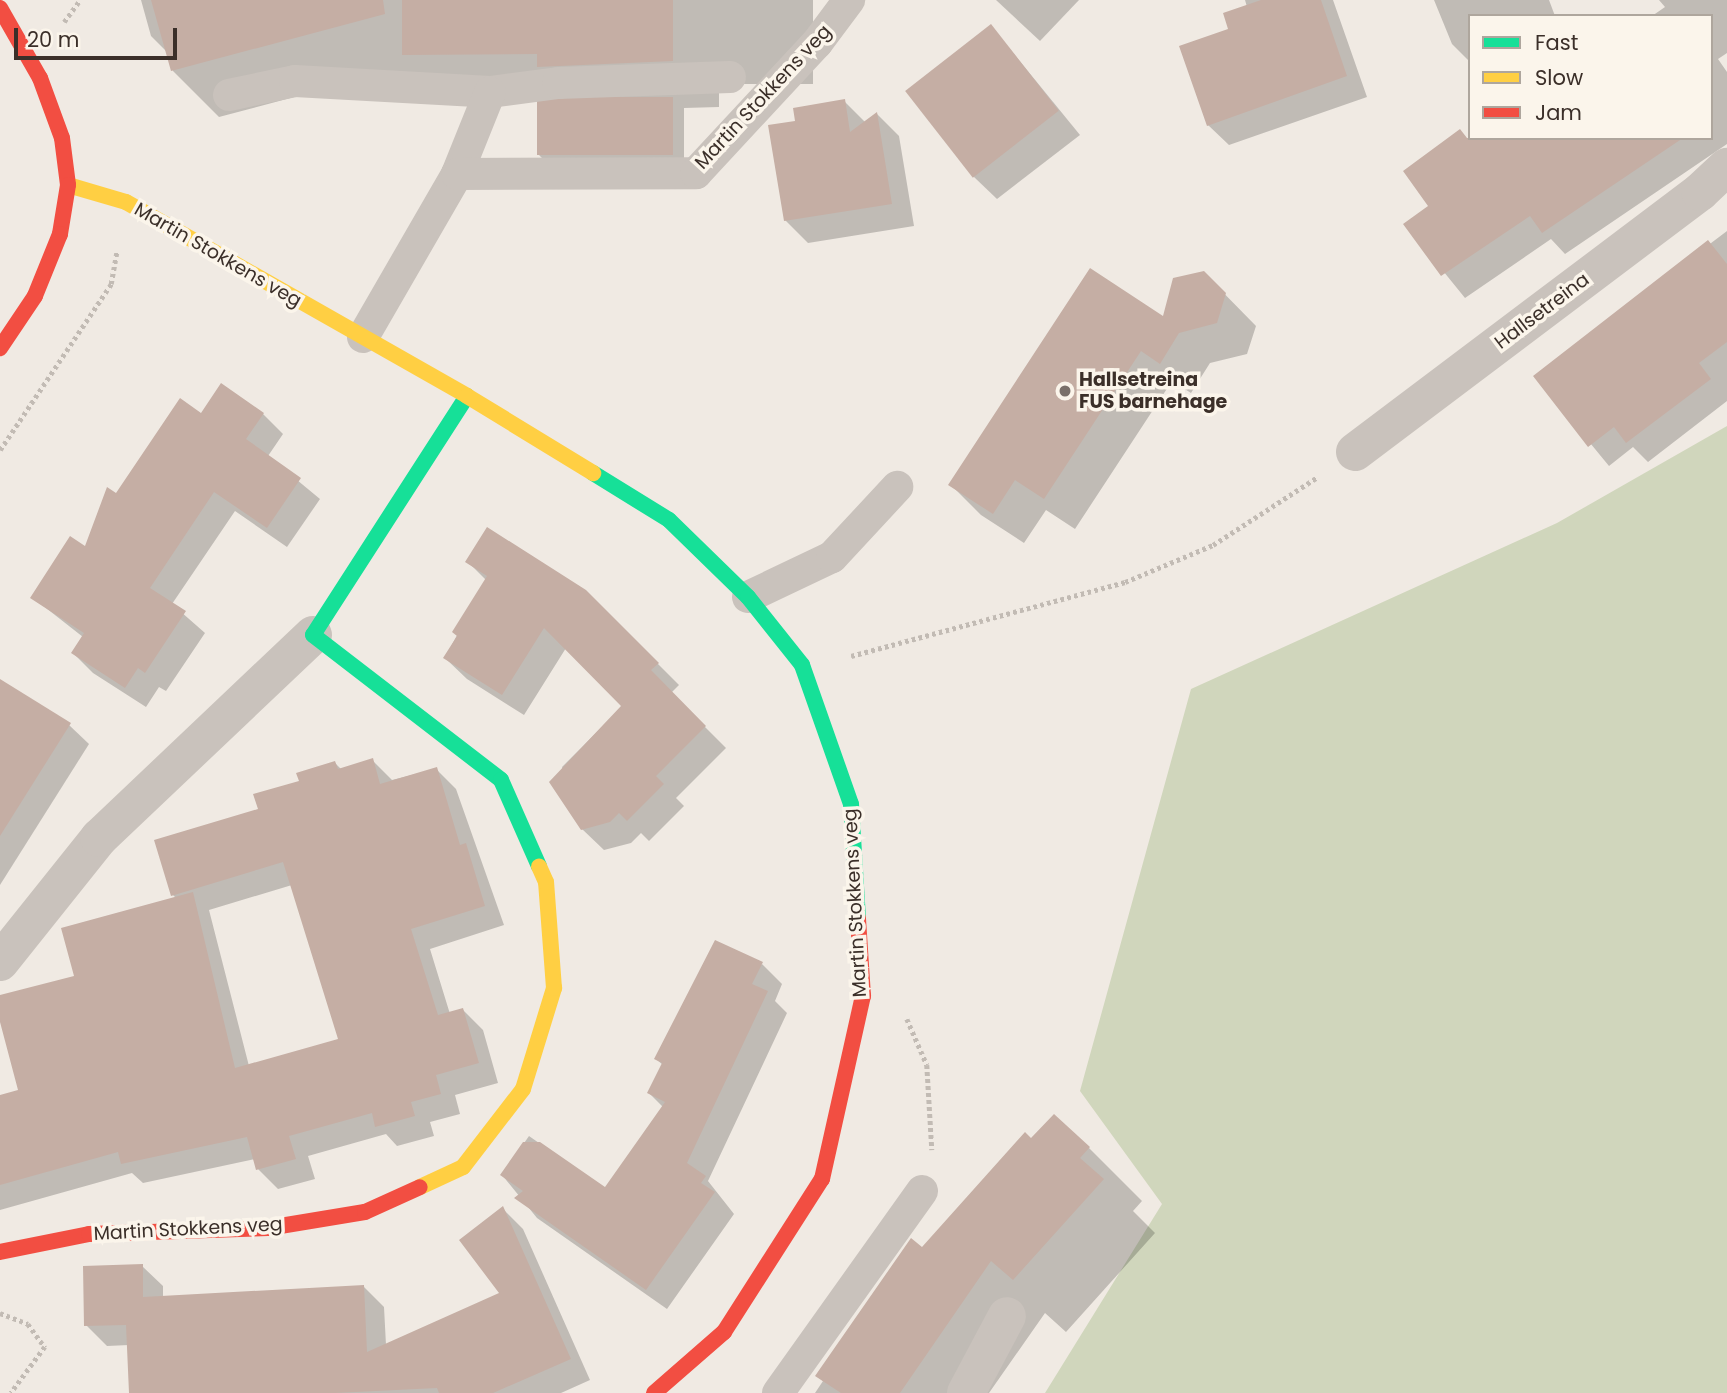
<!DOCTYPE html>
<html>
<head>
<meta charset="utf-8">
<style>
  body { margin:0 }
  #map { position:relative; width:1727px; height:1393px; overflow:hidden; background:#f0eae3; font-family:Poppins,sans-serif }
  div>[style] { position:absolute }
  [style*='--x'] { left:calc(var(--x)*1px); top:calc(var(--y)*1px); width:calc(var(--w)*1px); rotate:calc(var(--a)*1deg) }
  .green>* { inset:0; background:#d0d6bc }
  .shadow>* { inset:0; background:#0003 }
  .building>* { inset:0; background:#c5aea4; transform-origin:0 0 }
  .path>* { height:4.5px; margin-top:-2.25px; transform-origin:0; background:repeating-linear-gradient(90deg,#c2bbb4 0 3.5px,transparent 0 7px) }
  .lane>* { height:32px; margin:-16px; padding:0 16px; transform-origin:16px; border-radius:16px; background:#c9c2bc }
  .street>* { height:38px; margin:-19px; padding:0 19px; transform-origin:19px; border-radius:19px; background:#c9c2bc }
  .fast>* { height:16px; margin:-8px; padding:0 8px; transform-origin:8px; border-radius:8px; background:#16e098 }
  .slow>* { height:16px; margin:-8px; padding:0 8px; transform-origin:8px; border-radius:8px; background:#ffcf43 }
  .jam>* { height:16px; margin:-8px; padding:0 8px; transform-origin:8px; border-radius:8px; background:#f24e42 }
  .dots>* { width:19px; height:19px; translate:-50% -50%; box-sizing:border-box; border:4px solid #fbf5eb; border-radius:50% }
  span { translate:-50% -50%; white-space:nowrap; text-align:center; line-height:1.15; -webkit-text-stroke:7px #fbf5eb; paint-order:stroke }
  .street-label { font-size:19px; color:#3b2f29 }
  .poi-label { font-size:19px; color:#3b2f29; font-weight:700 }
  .left { translate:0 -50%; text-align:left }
  .legend { position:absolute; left:1468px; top:14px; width:245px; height:126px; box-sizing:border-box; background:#fbf5eb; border:2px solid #aea69d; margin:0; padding:9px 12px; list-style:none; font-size:21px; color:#3b2f29 }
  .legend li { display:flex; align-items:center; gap:14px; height:35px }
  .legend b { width:35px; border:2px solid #aea69d }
  .scale { position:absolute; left:14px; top:28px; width:163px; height:32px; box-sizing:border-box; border:4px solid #3b2f29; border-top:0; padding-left:9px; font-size:21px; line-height:24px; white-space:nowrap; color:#3b2f29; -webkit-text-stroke:5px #fbf5eb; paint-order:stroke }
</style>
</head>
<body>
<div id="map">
  <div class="green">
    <i style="clip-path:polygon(1727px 426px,1727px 1393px,1045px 1393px,1162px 1204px,1080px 1091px,1191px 689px,1557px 523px)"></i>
  </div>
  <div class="shadow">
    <i style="clip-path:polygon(141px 0,813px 0,813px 84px,719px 84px,719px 107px,684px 108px,684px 165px,550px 166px,539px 155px,577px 104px,573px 100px,450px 101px,339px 85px,219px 117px,173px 71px,168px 53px,151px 36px)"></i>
    <i style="clip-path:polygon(996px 0,1079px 0,1040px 41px)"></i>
    <i style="clip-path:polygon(1245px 0,1333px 0,1367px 97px,1229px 145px,1208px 125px,1231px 30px,1247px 7px)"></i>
    <i style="clip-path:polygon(1434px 0,1549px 0,1555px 16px,1470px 16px,1470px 62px,1452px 44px)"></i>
    <i style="clip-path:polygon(1659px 0,1727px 0,1727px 53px,1718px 59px,1727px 72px,1727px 144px,1565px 254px,1551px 239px,1465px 298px,1405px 224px,1430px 206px,1477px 149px,1492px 138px,1711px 138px,1711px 16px,1652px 16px,1665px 7px)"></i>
    <i style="clip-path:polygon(991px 26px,1080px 135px,997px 199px,974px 177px)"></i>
    <i style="clip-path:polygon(844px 101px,866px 123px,877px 114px,899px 136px,914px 226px,808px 243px,785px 220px,797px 123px)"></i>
    <i style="clip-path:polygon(1727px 231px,1727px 401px,1648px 462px,1633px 447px,1609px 466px,1535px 376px)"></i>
    <i style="clip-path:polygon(1204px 273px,1256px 326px,1247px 354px,1210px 363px,1191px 393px,1172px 381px,1075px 529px,1046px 510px,1024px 543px,981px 515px,951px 485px,1164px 319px)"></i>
    <i style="clip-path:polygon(263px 414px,283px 434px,268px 456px,320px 499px,287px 547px,235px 511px,172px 604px,205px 633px,166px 691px,159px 687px,146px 707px,93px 673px,73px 653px,83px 637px,32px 597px,85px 548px,116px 495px,202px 415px)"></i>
    <i style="clip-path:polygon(467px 561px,585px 591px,679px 685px,671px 693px,726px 748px,676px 798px,684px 806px,649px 841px,641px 833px,631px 843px,604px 850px,582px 829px,562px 767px,623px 706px,566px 648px,524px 715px,467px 679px,445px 658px,486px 580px)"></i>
    <i style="clip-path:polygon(0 681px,69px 725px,89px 744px,0 885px)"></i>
    <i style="clip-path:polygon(evenodd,372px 760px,392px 780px,436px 769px,456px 789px,504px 925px,430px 949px,450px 1014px,463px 1010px,483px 1030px,498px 1083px,455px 1095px,460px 1114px,430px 1122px,434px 1136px,397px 1146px,386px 1134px,308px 1156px,315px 1179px,278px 1189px,258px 1169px,255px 1159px,143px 1183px,132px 1173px,0 1210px,0 1097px,20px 1091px,0 1015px,0 997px,77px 977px,176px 898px,173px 895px,260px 810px,335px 763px,342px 770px,372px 760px,292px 885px,341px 1041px,249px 1066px,209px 910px,292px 885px)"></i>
    <i style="clip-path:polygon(762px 964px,782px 984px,775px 1001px,787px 1013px,708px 1181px,734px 1214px,667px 1309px,537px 1218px,502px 1175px,529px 1136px,605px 1189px,663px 1107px,649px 1093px,663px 1065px,656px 1059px)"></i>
    <i style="clip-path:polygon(1031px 1141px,1089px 1148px,1142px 1201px,1133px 1211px,1155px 1233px,1066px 1332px,1045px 1313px,989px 1393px,815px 1393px,823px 1381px,817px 1376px,923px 1249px)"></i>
    <i style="clip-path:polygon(503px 1209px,523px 1229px,590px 1380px,561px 1393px,130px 1393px,129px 1345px,107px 1346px,86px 1325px,142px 1266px,163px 1286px,163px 1297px,363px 1286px,384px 1307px,386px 1345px,502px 1294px)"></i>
  </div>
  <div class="building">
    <i style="clip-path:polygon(151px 0,383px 0,385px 14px,171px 71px)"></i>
    <i style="clip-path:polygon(402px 0,673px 0,673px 61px,537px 67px,537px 54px,402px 55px)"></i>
    <i style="clip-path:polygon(1261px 0,1321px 0,1347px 76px,1207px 126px,1179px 46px,1228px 29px,1223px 13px)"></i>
    <i style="left:991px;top:24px;width:110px;height:109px;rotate:52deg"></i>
    <i style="left:673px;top:97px;width:58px;height:136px;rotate:90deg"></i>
    <i style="clip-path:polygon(845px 99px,850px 132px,877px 112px,892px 204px,784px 221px,768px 125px,795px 121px,793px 108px)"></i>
    <i style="clip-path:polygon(1460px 129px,1467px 138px,1683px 138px,1542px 233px,1530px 216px,1441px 276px,1403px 224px,1428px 206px,1403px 171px)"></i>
    <i style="clip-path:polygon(1708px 240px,1727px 264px,1727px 342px,1699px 363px,1711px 379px,1626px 443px,1614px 427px,1588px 447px,1533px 376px)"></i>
    <i style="clip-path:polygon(1090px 268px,1163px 316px,1173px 278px,1204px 271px,1226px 293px,1217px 323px,1179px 333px,1160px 364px,1141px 351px,1044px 499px,1015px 480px,993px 514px,948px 485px)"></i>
    <i style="clip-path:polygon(221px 383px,264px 413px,246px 439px,301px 478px,267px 528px,214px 492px,150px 588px,186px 611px,145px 673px,138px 668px,125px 688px,71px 653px,84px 633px,30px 598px,70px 536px,85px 546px,107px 487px,116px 493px,180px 398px,201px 413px)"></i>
    <i style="clip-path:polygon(487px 527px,586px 590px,659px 663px,651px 670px,706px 726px,656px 776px,664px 784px,627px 821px,619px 813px,610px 822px,581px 830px,549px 782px,621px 706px,544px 628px,502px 695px,443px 658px,457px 636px,452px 632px,487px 576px,465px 562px)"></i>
    <i style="clip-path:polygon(0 679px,71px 723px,0 836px)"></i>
    <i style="clip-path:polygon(373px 758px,380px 784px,437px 767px,460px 845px,466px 843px,485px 906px,411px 929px,438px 1015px,463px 1008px,479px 1063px,436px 1075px,441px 1094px,411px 1102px,415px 1116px,375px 1127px,372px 1113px,289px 1136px,296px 1159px,256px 1170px,247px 1137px,121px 1164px,118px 1152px,0 1185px,0 1095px,18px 1090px,0 1022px,0 995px,74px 976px,61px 928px,193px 892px,235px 1068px,338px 1039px,283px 862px,171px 896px,154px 840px,258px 809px,253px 794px,299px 781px,296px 773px,335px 761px,338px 769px)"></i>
    <i style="clip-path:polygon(715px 940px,763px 962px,752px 984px,768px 991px,687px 1163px,706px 1176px,701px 1183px,715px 1192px,646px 1290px,514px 1198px,523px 1191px,500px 1175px,523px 1142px,540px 1142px,605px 1187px,665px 1102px,647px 1093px,662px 1063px,654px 1059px)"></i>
    <i style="clip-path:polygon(1054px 1114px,1090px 1147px,1080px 1158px,1104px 1179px,1013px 1280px,991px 1261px,900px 1393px,841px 1393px,815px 1376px,911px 1238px,922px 1247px,1025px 1132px,1031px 1138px)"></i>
    <i style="clip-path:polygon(503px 1206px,571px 1359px,493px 1393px,439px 1393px,437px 1388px,335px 1393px,129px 1393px,126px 1325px,84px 1326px,83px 1266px,143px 1264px,143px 1297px,364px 1285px,367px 1352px,499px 1293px,459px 1240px)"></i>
  </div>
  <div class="path">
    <i style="--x:64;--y:22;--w:27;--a:-54"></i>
    <i style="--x:0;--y:450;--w:200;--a:-56.2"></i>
    <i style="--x:111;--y:284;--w:34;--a:-80"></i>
    <i style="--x:851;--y:656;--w:284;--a:-15.1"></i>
    <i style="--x:1125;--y:582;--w:95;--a:-22.8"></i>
    <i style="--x:1213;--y:545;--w:123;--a:-33"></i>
    <i style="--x:907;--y:1019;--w:50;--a:66.5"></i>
    <i style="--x:927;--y:1065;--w:85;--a:86.6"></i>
    <i style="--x:0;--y:1313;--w:30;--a:21"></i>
    <i style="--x:28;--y:1324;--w:29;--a:54"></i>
    <i style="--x:45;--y:1347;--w:57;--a:126.5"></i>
  </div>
  <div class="lane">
    <i style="--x:229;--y:95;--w:67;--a:-12"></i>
    <i style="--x:295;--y:81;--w:195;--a:3.2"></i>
    <i style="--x:490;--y:92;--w:69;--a:-7.5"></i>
    <i style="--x:558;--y:83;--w:172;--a:-2"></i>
    <i style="--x:457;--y:174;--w:88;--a:-68.1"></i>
    <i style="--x:363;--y:337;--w:188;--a:-60"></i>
    <i style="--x:457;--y:174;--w:239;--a:-0.2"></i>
    <i style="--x:696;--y:173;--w:178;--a:-47.1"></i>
    <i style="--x:817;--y:43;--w:54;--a:-53.3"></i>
    <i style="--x:748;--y:597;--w:93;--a:-25.5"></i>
    <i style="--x:832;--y:557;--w:96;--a:-47.1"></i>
    <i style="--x:778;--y:1393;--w:248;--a:-54.5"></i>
  </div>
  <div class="street">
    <i style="--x:1355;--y:452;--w:432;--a:-37"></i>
    <i style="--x:1700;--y:192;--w:37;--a:-43"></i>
    <i style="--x:0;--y:962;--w:159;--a:-51.4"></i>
    <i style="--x:99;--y:838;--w:295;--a:-43.5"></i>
    <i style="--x:966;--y:1393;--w:87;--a:-62"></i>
  </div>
  <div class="fast">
    <i style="--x:467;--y:396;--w:284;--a:122.8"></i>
    <i style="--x:313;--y:635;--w:237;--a:37.6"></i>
    <i style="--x:501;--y:780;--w:94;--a:66.2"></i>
    <i style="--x:593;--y:473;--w:89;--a:31.7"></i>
    <i style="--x:669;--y:520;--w:110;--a:44.3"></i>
    <i style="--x:748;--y:597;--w:87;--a:51.5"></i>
    <i style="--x:802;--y:665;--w:147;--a:70.6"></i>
    <i style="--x:851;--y:804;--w:114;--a:86.5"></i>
  </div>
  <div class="slow">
    <i style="--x:68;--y:185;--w:60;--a:16.3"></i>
    <i style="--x:126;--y:202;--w:392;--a:29.6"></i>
    <i style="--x:467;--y:396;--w:148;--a:31.4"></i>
    <i style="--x:420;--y:1187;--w:47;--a:-24.9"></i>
    <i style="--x:463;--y:1167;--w:98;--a:-52.4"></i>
    <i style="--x:523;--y:1089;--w:106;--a:-72.9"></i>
    <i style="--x:554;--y:988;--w:106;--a:-94.3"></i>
    <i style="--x:546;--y:882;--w:17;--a:-114"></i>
  </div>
  <div class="jam">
    <i style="--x:0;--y:8;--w:81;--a:60.3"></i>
    <i style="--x:40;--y:78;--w:64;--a:69.9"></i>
    <i style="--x:62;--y:138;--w:47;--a:82.7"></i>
    <i style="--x:68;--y:185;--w:50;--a:99.3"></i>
    <i style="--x:60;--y:234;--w:67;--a:112"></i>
    <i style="--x:35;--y:296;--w:63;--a:123.9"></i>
    <i style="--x:0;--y:1252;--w:91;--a:-11.4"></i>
    <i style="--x:89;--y:1234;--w:179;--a:-1.9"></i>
    <i style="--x:268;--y:1228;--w:98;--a:-9.4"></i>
    <i style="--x:365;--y:1212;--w:60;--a:-24.4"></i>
    <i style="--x:654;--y:1393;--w:93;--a:-41.1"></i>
    <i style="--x:724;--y:1332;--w:182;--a:-57.4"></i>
    <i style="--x:822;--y:1179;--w:188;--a:-77.4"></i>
    <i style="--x:863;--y:996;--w:78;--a:-93.7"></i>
  </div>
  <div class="dots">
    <i style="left:1065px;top:391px;background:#7a706a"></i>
  </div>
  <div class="street-label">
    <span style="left:763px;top:97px;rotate:-47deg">Martin Stokkens veg</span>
    <span style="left:218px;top:255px;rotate:30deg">Martin Stokkens veg</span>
    <span style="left:1542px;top:311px;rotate:-37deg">Hallsetreina</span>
    <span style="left:855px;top:903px;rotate:-93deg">Martin Stokkens veg</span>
    <span style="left:188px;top:1229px;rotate:-3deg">Martin Stokkens veg</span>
  </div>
  <div class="poi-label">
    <span class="left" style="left:1079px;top:391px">Hallsetreina<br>FUS barnehage</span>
  </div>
  <ul class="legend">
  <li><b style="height:9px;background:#16e098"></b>Fast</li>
  <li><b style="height:9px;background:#ffcf43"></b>Slow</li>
  <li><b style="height:9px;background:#f24e42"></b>Jam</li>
  </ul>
  <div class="scale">20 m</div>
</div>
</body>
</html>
